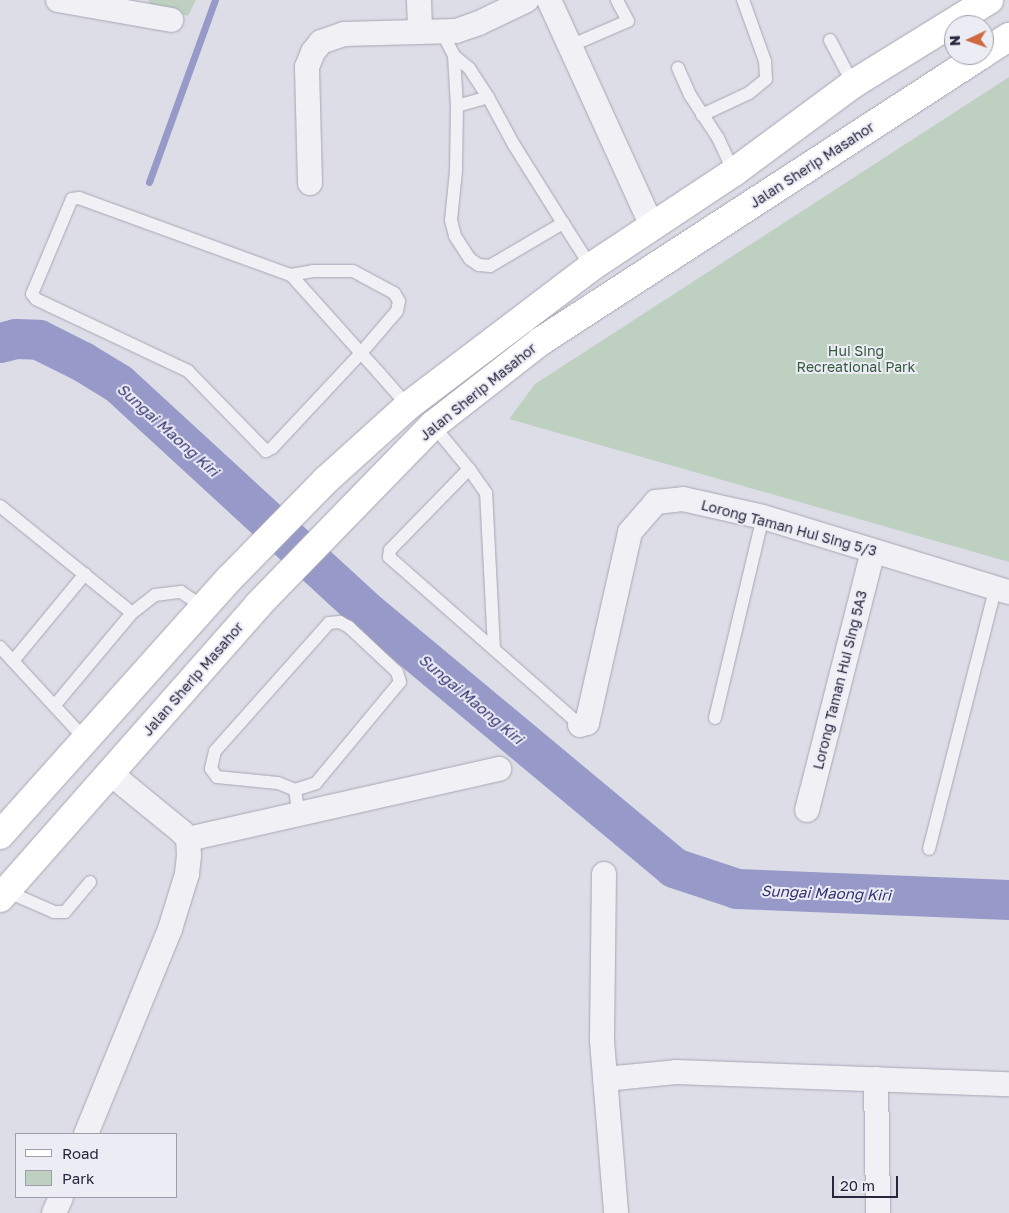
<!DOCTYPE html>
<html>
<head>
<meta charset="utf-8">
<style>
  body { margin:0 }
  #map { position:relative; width:1009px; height:1213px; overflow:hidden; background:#dddde7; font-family:"Golos Text",sans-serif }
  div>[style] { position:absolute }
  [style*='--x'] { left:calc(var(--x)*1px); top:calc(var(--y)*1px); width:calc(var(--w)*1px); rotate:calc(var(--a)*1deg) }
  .green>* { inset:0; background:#bed1c1 }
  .stream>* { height:7px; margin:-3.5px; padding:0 3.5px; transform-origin:3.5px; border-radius:3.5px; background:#9799c8 }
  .river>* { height:40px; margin:-20px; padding:0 20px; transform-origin:20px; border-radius:20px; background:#9799c8 }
  .roads { filter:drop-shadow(0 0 1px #a7a6b4) drop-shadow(0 0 1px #a7a6b4) }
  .lane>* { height:12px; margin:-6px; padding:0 6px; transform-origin:6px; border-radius:6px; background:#f0f0f5 }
  .street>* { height:24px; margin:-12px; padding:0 12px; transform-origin:12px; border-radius:12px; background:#f0f0f5 }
  .secondary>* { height:28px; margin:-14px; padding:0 14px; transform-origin:14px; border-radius:14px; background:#fff }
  span { translate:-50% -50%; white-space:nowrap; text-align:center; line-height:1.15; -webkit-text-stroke:4px #ececf5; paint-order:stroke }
  .street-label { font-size:14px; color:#28263d }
  .park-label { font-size:14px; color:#34593d }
  .water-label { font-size:15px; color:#313171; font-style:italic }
  .legend { position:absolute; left:15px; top:1133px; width:162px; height:65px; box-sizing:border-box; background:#ececf5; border:1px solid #9e9dab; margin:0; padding:6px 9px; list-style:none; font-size:15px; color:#28263d }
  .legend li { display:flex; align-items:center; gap:10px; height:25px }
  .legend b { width:25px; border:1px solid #9e9dab }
  .north { position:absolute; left:944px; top:15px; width:50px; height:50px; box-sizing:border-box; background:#ececf5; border:1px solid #9e9dab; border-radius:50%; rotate:267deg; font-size:14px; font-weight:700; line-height:20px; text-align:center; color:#28263d }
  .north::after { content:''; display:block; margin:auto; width:18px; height:22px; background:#ce6940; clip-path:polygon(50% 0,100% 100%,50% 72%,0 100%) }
  .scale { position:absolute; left:832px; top:1176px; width:66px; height:22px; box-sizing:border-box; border:2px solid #28263d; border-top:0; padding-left:6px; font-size:15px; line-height:18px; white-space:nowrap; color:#28263d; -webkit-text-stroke:4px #ececf5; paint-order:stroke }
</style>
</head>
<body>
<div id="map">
  <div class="green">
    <i style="clip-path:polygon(148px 0,196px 0,188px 16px,151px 5px)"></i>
    <i style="clip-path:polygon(1009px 77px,1009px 562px,509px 419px,535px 384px)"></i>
  </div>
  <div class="stream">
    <i style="--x:149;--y:182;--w:194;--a:-70.1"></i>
  </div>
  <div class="river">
    <i style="--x:0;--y:343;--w:16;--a:-14"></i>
    <i style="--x:16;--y:339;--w:23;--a:2"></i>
    <i style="--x:39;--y:340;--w:49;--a:26.6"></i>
    <i style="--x:83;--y:362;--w:42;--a:31.4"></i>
    <i style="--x:119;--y:384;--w:335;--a:42.6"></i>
    <i style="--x:366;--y:611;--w:401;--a:39.8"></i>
    <i style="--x:674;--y:868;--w:66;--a:18.4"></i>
    <i style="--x:737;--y:889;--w:272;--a:2.3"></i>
  </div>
  <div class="roads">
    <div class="lane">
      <i style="--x:442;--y:32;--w:27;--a:63"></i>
      <i style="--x:454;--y:56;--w:50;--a:86.6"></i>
      <i style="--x:457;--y:106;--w:65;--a:90.9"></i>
      <i style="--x:456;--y:171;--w:49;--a:95.8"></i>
      <i style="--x:451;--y:220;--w:16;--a:76"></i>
      <i style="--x:455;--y:236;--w:27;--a:57"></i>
      <i style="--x:470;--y:259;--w:11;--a:34"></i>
      <i style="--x:479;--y:265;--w:11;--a:5"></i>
      <i style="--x:490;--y:266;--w:85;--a:-30.5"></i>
      <i style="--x:563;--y:223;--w:52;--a:57.5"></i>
      <i style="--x:830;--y:40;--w:50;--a:62.4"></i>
      <i style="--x:570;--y:46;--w:63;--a:-23.3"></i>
      <i style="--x:628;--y:21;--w:24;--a:-118"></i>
      <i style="--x:454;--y:56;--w:19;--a:39"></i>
      <i style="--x:469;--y:68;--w:35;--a:57"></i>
      <i style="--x:488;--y:97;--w:55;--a:61.6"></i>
      <i style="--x:514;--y:145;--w:92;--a:57.9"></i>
      <i style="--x:678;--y:68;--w:30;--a:66"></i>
      <i style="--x:690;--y:95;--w:51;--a:56.9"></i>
      <i style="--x:718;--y:138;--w:38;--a:65"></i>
      <i style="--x:457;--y:106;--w:32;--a:-16"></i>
      <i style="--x:702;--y:115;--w:52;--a:-25.1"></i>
      <i style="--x:749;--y:93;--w:22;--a:-39"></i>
      <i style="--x:766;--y:79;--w:18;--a:-93"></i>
      <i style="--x:765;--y:61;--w:65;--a:-109.8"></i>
      <i style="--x:291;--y:275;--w:22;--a:-10"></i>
      <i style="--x:313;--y:271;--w:40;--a:0"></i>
      <i style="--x:353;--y:271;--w:47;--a:28.2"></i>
      <i style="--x:394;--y:293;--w:9;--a:58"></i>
      <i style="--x:399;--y:301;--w:10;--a:101"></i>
      <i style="--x:397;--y:311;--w:55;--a:130.6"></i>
      <i style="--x:361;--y:353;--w:130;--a:133.1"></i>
      <i style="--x:272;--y:448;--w:7;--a:153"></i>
      <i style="--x:266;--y:451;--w:112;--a:-134.3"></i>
      <i style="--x:188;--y:371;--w:168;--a:-154.7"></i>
      <i style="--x:36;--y:299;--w:6;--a:-129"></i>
      <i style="--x:32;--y:294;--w:103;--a:-67.2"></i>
      <i style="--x:72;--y:199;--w:7;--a:-8"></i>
      <i style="--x:79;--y:198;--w:226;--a:20"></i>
      <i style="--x:291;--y:275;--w:105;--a:48.1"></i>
      <i style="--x:361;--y:353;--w:27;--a:48"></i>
      <i style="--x:379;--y:373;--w:44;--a:48.7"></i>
      <i style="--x:433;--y:425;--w:57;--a:50.7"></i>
      <i style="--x:0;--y:506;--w:170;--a:39"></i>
      <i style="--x:132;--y:613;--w:29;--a:-38"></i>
      <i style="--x:155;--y:595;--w:26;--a:-7"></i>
      <i style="--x:181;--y:592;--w:27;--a:34"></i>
      <i style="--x:0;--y:647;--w:125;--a:47.3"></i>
      <i style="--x:494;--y:649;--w:156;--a:-92.9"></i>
      <i style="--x:486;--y:493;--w:29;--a:-125"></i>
      <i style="--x:469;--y:469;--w:113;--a:134.3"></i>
      <i style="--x:390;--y:550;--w:7;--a:98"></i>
      <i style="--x:389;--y:557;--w:254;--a:41.3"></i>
      <i style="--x:13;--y:661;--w:113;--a:-50.4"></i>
      <i style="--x:55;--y:705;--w:120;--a:-50.1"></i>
      <i style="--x:715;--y:718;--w:207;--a:-76.6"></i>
      <i style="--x:295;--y:790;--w:22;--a:-18"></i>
      <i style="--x:316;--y:783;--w:131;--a:-50.3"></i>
      <i style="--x:400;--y:682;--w:10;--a:-107"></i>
      <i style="--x:397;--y:672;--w:66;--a:-136.8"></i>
      <i style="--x:349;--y:627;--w:10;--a:-151"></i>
      <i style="--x:340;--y:622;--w:11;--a:175"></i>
      <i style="--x:329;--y:623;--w:171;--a:131.7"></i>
      <i style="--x:215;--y:751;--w:18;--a:103"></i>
      <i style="--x:211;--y:769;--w:10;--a:53"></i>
      <i style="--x:217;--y:777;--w:61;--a:5.6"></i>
      <i style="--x:278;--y:783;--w:18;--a:22"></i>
      <i style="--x:295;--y:790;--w:24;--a:81"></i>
      <i style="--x:929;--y:849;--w:270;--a:-75.7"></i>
      <i style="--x:6;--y:891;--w:52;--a:23.6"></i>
      <i style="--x:54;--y:912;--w:11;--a:0"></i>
      <i style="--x:65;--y:912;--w:39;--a:-50"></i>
    </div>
    <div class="street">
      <i style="--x:58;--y:0;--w:115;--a:10"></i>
      <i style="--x:419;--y:0;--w:32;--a:88"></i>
      <i style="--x:549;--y:0;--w:248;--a:65.5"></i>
      <i style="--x:310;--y:183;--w:116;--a:-91.5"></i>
      <i style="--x:307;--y:67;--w:16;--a:-68"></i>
      <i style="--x:313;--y:52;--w:13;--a:-51"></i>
      <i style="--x:321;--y:42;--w:24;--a:-19"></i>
      <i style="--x:344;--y:34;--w:112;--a:-1.5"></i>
      <i style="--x:456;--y:31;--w:24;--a:-19"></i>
      <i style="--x:479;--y:23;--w:53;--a:-25.6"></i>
      <i style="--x:580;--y:725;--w:7;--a:-16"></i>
      <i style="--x:587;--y:723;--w:196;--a:-77.3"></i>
      <i style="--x:630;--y:532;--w:40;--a:-49"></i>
      <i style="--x:656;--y:502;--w:27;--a:-6"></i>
      <i style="--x:683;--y:499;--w:82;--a:12.7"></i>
      <i style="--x:763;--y:517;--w:257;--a:17"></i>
      <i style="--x:807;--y:810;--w:267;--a:-75.7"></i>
      <i style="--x:188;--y:839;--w:319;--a:-12.7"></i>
      <i style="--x:604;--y:874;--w:167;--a:90.7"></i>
      <i style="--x:602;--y:1041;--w:173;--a:85.3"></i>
      <i style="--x:605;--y:1079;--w:71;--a:-5.6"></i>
      <i style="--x:676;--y:1072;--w:333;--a:2.1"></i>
      <i style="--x:876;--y:1079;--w:134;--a:89.1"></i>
      <i style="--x:86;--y:1134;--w:222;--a:-67.7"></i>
      <i style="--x:170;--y:929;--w:58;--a:-72.8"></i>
      <i style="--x:187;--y:874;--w:18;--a:-84"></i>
      <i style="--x:189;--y:856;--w:17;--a:-93"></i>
      <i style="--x:188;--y:839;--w:9;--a:-131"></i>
      <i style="--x:182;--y:832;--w:93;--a:-140.7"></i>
      <i style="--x:54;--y:1213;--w:17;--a:-66"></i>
    </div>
    <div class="secondary">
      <i style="--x:984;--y:53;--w:30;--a:-33"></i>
      <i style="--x:0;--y:835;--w:343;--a:-48.2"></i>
      <i style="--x:229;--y:579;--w:139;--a:-45.6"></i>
      <i style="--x:326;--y:480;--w:110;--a:-42.1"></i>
      <i style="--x:408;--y:406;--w:230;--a:-37.2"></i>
      <i style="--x:591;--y:267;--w:172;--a:-33.6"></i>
      <i style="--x:734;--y:172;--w:148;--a:-36.5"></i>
      <i style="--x:853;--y:84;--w:160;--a:-31.7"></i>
      <i style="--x:0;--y:898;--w:390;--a:-48.6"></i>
      <i style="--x:258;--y:605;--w:251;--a:-45.8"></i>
      <i style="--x:433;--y:425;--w:137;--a:-37.9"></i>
      <i style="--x:541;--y:341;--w:525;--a:-33.02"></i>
    </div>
  </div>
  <div class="street-label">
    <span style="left:812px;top:165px;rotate:-33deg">Jalan Sherip Masahor</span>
    <span style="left:478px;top:392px;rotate:-39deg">Jalan Sherip Masahor</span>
    <span style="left:789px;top:528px;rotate:15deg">Lorong Taman Hui Sing 5/3</span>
    <span style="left:193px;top:679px;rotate:-49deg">Jalan Sherip Masahor</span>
    <span style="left:840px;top:680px;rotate:-76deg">Lorong Taman Hui Sing 5A3</span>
  </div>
  <div class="park-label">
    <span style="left:856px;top:359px">Hui Sing<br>Recreational Park</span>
  </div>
  <div class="water-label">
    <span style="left:168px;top:430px;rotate:42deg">Sungai Maong Kiri</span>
    <span style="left:471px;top:699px;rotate:40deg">Sungai Maong Kiri</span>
    <span style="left:826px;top:893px;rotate:2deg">Sungai Maong Kiri</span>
  </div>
  <ul class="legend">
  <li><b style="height:6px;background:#fff"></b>Road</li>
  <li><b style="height:14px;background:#bed1c1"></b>Park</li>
  </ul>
  <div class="north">N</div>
  <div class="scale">20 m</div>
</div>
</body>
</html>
